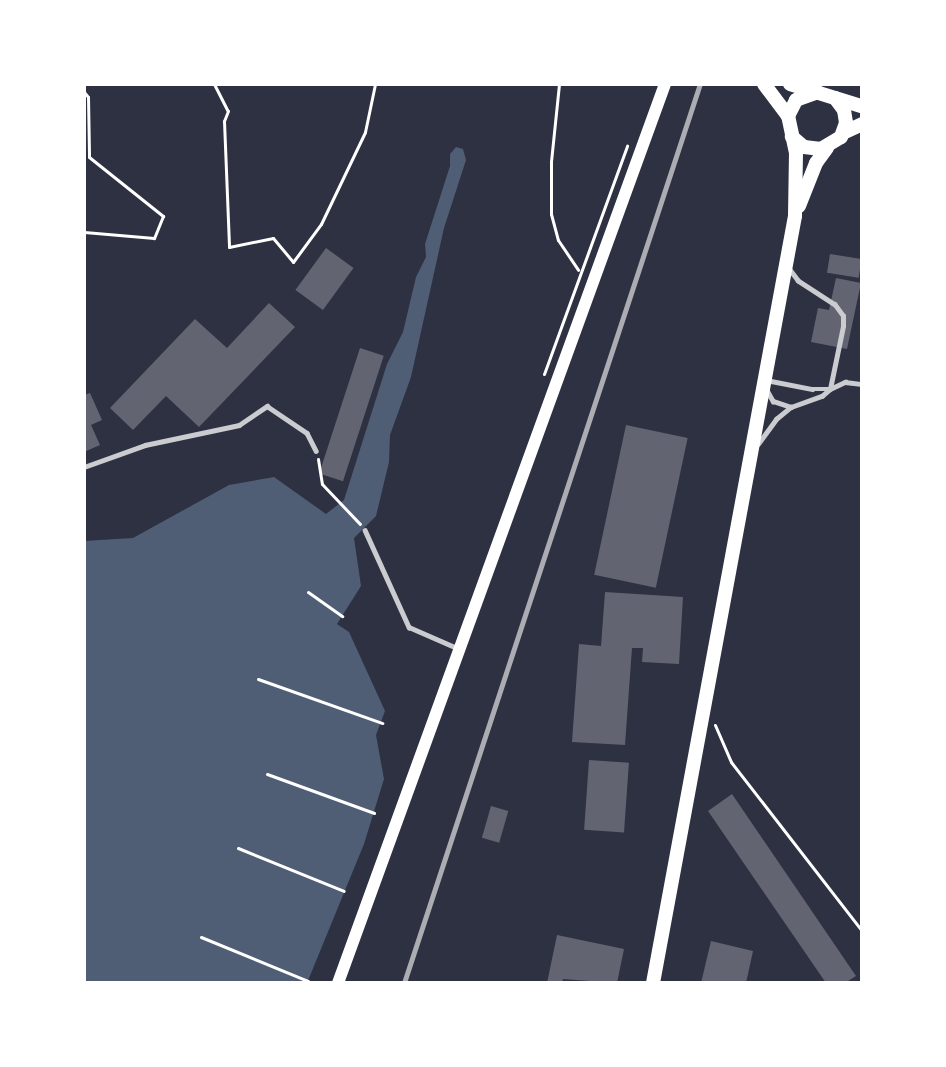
<!DOCTYPE html>
<html>
<head>
<meta charset="utf-8">
<style>
  body { margin:0 }
  #map { position:relative; width:946px; height:1067px; overflow:hidden; background:#2d3142; font-family:"Noto Serif",serif }
  div>[style] { position:absolute }
  [style*='--x'] { left:calc(var(--x)*1px); top:calc(var(--y)*1px); width:calc(var(--w)*1px); rotate:calc(var(--a)*1deg) }
  .water>* { inset:0; background:#4f5d75 }
  .building>* { inset:0; background:#626471; transform-origin:0 0 }
  .path>* { height:3px; margin:-1.5px; padding:0 1.5px; transform-origin:1.5px; border-radius:1.5px; background:#fff }
  .service>* { height:4.5px; margin:-2.25px; padding:0 2.25px; transform-origin:2.25px; border-radius:2.25px; background:#caccd0 }
  .secondary>* { height:12px; margin:-6px; padding:0 6px; transform-origin:6px; border-radius:6px; background:#fff }
  .primary>* { height:14px; margin:-7px; padding:0 7px; transform-origin:7px; border-radius:7px; background:#fff }
  .rail>* { height:4.5px; margin:-2.25px; padding:0 2.25px; transform-origin:2.25px; border-radius:2.25px; background:#abadb3 }
  span { translate:-50% -50%; white-space:nowrap; text-align:center; line-height:1.15; -webkit-text-stroke:5px #fff; paint-order:stroke }
  .frame { position:absolute; inset:0; border:86px solid #fff; pointer-events:none }
</style>
</head>
<body>
<div id="map">
  <div class="water">
    <i style="clip-path:polygon(456px 147px,463px 149px,466px 160px,444px 228px,411px 377px,390px 435px,389px 462px,376px 516px,354px 538px,361px 586px,337px 624px,349px 632px,385px 711px,376px 735px,384px 779px,364px 844px,307px 983px,84px 983px,84px 541px,133px 538px,229px 485px,274px 477px,326px 514px,344px 500px,387px 364px,403px 332px,416px 277px,426px 257px,425px 244px,450px 166px,450px 154px)"></i>
  </div>
  <div class="building">
    <i style="left:326px;top:248px;width:34px;height:52px;rotate:36deg"></i>
    <i style="left:830px;top:254px;width:32px;height:19px;rotate:9deg"></i>
    <i style="clip-path:polygon(836px 278px,861px 283px,847px 349px,811px 342px,818px 308px,829px 310px)"></i>
    <i style="clip-path:polygon(269px 303px,295px 327px,199px 427px,166px 396px,133px 430px,110px 408px,195px 319px,227px 348px)"></i>
    <i style="left:360px;top:348px;width:25px;height:132px;rotate:18deg"></i>
    <i style="clip-path:polygon(90px 393px,102px 420px,91px 425px,100px 445px,84px 452px,84px 395px)"></i>
    <i style="left:626px;top:425px;width:63px;height:153px;rotate:12deg"></i>
    <i style="clip-path:polygon(605px 592px,683px 597px,679px 664px,642px 662px,643px 648px,632px 648px,625px 745px,572px 742px,579px 644px,601px 646px)"></i>
    <i style="left:589px;top:760px;width:40px;height:70px;rotate:4deg"></i>
    <i style="clip-path:polygon(732px 794px,856px 976px,845px 983px,826px 983px,708px 811px)"></i>
    <i style="left:491px;top:806px;width:18px;height:33px;rotate:16deg"></i>
    <i style="clip-path:polygon(557px 935px,624px 949px,617px 983px,563px 979px,562px 983px,547px 983px)"></i>
    <i style="clip-path:polygon(711px 941px,753px 951px,746px 983px,701px 983px)"></i>
  </div>
  <div class="path">
    <i style="--x:214;--y:84;--w:30;--a:63"></i>
    <i style="--x:228;--y:111;--w:11;--a:112"></i>
    <i style="--x:224;--y:121;--w:126;--a:87.7"></i>
    <i style="--x:229;--y:247;--w:45;--a:-11.6"></i>
    <i style="--x:273;--y:238;--w:31;--a:50"></i>
    <i style="--x:293;--y:262;--w:47;--a:-53.6"></i>
    <i style="--x:321;--y:224;--w:102;--a:-64.4"></i>
    <i style="--x:365;--y:132;--w:49;--a:-78.2"></i>
    <i style="--x:559;--y:84;--w:78;--a:95.9"></i>
    <i style="--x:551;--y:162;--w:52;--a:90"></i>
    <i style="--x:551;--y:214;--w:27;--a:75"></i>
    <i style="--x:558;--y:240;--w:36;--a:56"></i>
    <i style="--x:84;--y:92;--w:6;--a:51"></i>
    <i style="--x:88;--y:97;--w:60;--a:89"></i>
    <i style="--x:89;--y:157;--w:95;--a:38.6"></i>
    <i style="--x:163;--y:216;--w:24;--a:112"></i>
    <i style="--x:154;--y:238;--w:70;--a:-175.1"></i>
    <i style="--x:544;--y:374;--w:243;--a:-70"></i>
    <i style="--x:318;--y:459;--w:25;--a:81"></i>
    <i style="--x:322;--y:484;--w:55;--a:46.5"></i>
    <i style="--x:308;--y:592;--w:42;--a:35.2"></i>
    <i style="--x:258;--y:679;--w:132;--a:19.5"></i>
    <i style="--x:715;--y:725;--w:40;--a:66.6"></i>
    <i style="--x:731;--y:762;--w:214;--a:52.2"></i>
    <i style="--x:267;--y:774;--w:114;--a:20"></i>
    <i style="--x:238;--y:848;--w:114;--a:22.1"></i>
    <i style="--x:201;--y:937;--w:116;--a:22.4"></i>
  </div>
  <div class="service">
    <i style="--x:766;--y:380;--w:47;--a:11.1"></i>
    <i style="--x:812;--y:389;--w:18;--a:0"></i>
    <i style="--x:830;--y:389;--w:17;--a:-25"></i>
    <i style="--x:845;--y:382;--w:17;--a:7"></i>
    <i style="--x:767;--y:390;--w:13;--a:61"></i>
    <i style="--x:773;--y:401;--w:19;--a:18"></i>
    <i style="--x:791;--y:407;--w:33;--a:-20"></i>
    <i style="--x:822;--y:396;--w:11;--a:-41"></i>
    <i style="--x:830;--y:389;--w:64;--a:-78.3"></i>
    <i style="--x:843;--y:326;--w:10;--a:-90"></i>
    <i style="--x:843;--y:316;--w:14;--a:-126"></i>
    <i style="--x:835;--y:305;--w:44;--a:-147"></i>
    <i style="--x:798;--y:281;--w:15;--a:-127"></i>
    <i style="--x:758;--y:444;--w:31;--a:-54"></i>
    <i style="--x:776;--y:419;--w:19;--a:-39"></i>
    <i style="--x:84;--y:467;--w:65;--a:-19.8"></i>
    <i style="--x:145;--y:445;--w:96;--a:-12"></i>
    <i style="--x:239;--y:425;--w:34;--a:-34"></i>
    <i style="--x:267;--y:406;--w:48;--a:34"></i>
    <i style="--x:307;--y:433;--w:20;--a:63"></i>
    <i style="--x:365;--y:530;--w:107;--a:65.6"></i>
    <i style="--x:409;--y:627;--w:52;--a:23.6"></i>
  </div>
  <div class="secondary">
    <i style="--x:338;--y:983;--w:957;--a:-70.01"></i>
  </div>
  <div class="primary">
    <i style="--x:764;--y:84;--w:40;--a:53"></i>
    <i style="--x:790;--y:84;--w:47;--a:17.3"></i>
    <i style="--x:835;--y:98;--w:15;--a:53"></i>
    <i style="--x:844;--y:110;--w:13;--a:81"></i>
    <i style="--x:846;--y:123;--w:15;--a:110"></i>
    <i style="--x:841;--y:137;--w:23;--a:149"></i>
    <i style="--x:821;--y:149;--w:17;--a:-173"></i>
    <i style="--x:804;--y:147;--w:16;--a:-140"></i>
    <i style="--x:835;--y:98;--w:28;--a:17"></i>
    <i style="--x:843;--y:133;--w:21;--a:-25"></i>
    <i style="--x:799;--y:206;--w:46;--a:-68.4"></i>
    <i style="--x:816;--y:163;--w:19;--a:-54"></i>
    <i style="--x:653;--y:983;--w:780;--a:-79.51"></i>
    <i style="--x:795;--y:216;--w:63;--a:-89.1"></i>
    <i style="--x:796;--y:153;--w:38;--a:-102"></i>
    <i style="--x:788;--y:116;--w:18;--a:-63"></i>
    <i style="--x:796;--y:100;--w:23;--a:-20"></i>
  </div>
  <div class="rail">
    <i style="--x:404;--y:983;--w:946;--a:-71.78"></i>
  </div>
  <div class="frame"></div>
</div>
</body>
</html>
